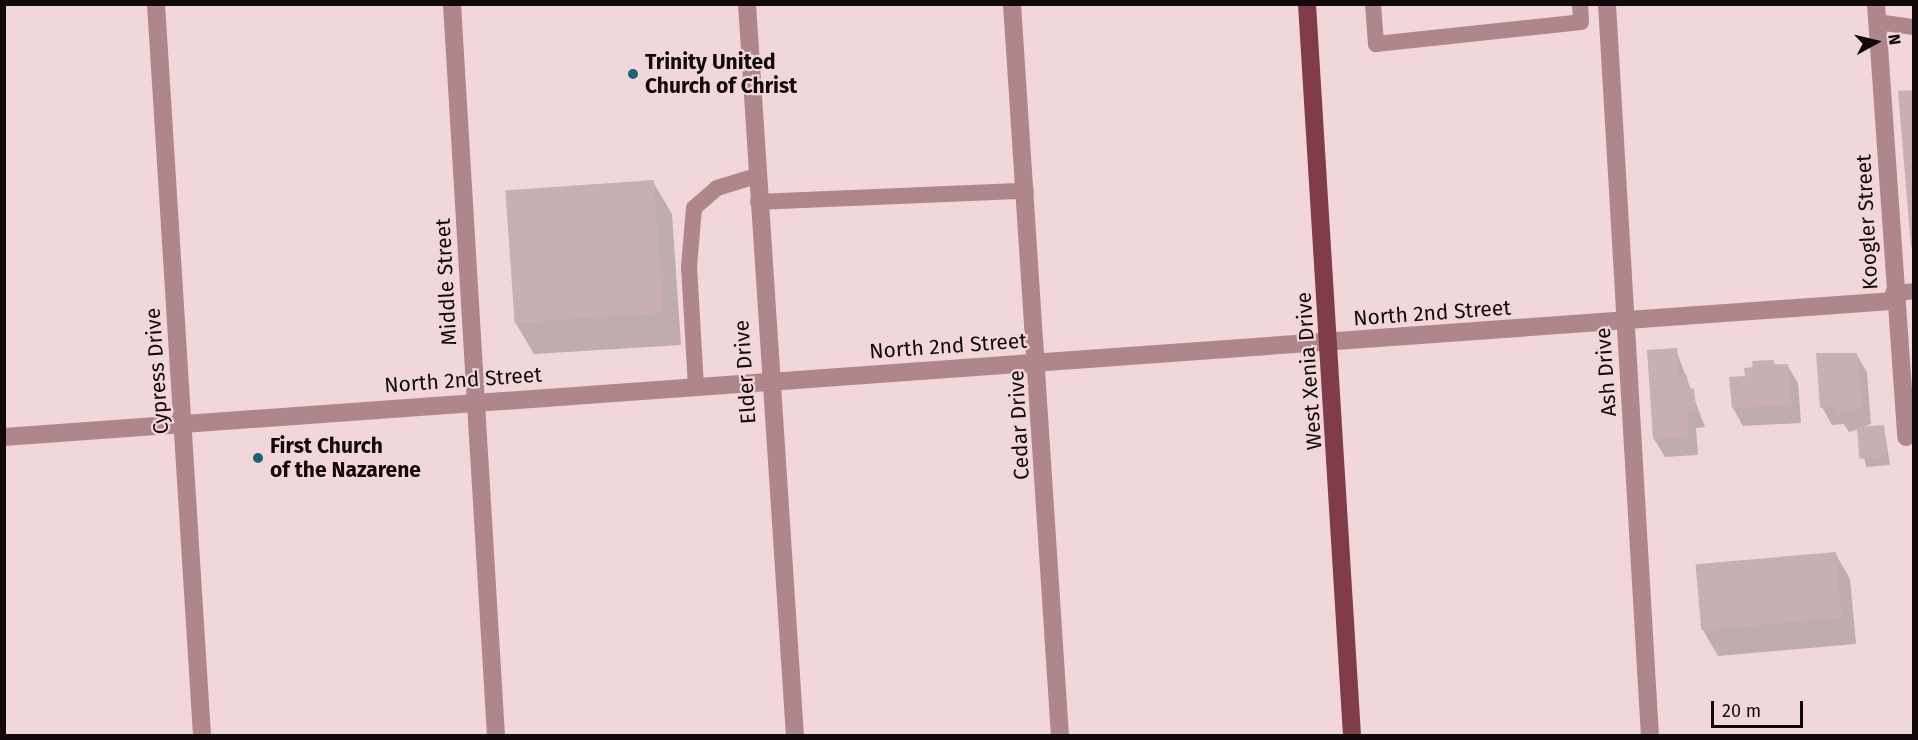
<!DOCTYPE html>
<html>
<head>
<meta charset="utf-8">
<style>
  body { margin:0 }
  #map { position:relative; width:1918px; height:740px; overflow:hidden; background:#f1d6da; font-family:"Fira Sans",sans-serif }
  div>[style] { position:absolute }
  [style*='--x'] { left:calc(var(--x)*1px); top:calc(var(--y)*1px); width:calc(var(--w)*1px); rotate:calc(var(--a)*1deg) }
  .shadow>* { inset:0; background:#0003 }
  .building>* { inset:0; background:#c9afb2; transform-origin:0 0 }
  .lane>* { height:16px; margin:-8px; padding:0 8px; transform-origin:8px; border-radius:8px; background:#af868c }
  .street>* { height:18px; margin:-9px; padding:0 9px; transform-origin:9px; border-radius:9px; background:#af868c }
  .primary>* { height:18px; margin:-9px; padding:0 9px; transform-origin:9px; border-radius:9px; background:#813c4a }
  .dots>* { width:16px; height:16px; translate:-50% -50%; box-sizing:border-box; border:3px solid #f1d6da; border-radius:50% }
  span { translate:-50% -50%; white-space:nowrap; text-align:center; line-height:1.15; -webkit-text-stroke:4.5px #f1d6da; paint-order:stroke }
  .poi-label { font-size:21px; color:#12090b; font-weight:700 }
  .left { translate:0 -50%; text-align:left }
  .street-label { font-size:21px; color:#12090b }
  .frame { position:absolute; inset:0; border:6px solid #12090b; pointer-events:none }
  .north { position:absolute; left:1846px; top:12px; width:60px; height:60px; -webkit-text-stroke:4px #f1d6da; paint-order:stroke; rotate:82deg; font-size:16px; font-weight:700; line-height:24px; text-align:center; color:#12090b }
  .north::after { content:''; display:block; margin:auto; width:21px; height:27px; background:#12090b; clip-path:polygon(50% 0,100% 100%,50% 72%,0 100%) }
  .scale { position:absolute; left:1711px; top:701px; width:92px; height:27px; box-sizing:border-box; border:3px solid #12090b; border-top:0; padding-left:8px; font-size:18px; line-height:21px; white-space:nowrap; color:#12090b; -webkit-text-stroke:4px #f1d6da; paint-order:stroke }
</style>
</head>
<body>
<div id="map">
  <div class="shadow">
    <i style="clip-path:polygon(653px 182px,672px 214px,681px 345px,534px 354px,515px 322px)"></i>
    <i style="clip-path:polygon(1676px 350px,1705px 427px,1696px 428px,1698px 455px,1665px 457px,1654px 439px)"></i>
    <i style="clip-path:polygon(1856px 354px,1867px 372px,1871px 424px,1863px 427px,1884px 427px,1890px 465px,1866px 467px,1859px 429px,1849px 432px,1844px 424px,1832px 425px,1822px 407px)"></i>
    <i style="clip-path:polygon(1754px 363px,1787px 365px,1798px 383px,1801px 423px,1743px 426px,1733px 408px)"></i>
    <i style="clip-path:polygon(1835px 553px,1850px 579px,1856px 644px,1718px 656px,1703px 630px)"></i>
  </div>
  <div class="building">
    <i style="clip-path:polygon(1914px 90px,1914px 247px,1911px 247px,1898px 91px)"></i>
    <i style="left:654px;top:180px;width:133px;height:149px;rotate:86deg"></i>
    <i style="clip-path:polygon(1677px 348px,1679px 376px,1687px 375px,1688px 389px,1694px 388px,1696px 409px,1687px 410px,1688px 437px,1653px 439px,1647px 350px)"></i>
    <i style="clip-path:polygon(1816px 353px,1857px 353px,1862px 406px,1837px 415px,1836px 406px,1820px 408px)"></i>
    <i style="clip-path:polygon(1774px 360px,1774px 365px,1788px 364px,1792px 405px,1732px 408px,1729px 377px,1745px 376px,1744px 368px,1753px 367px,1752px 361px)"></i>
    <i style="left:1884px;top:425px;width:32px;height:27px;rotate:86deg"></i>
    <i style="left:1836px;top:552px;width:66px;height:141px;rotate:85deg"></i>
  </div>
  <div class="lane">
    <i style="--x:1373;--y:4;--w:40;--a:85.7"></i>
    <i style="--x:1376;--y:44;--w:206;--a:-6.1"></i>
    <i style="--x:1581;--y:22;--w:18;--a:-93"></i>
    <i style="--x:1877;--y:22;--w:37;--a:8"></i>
    <i style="--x:758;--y:202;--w:268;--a:-2.4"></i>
    <i style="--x:1893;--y:293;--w:21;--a:-5"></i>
    <i style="--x:696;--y:387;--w:120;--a:-93.3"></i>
    <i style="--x:689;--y:267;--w:59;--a:-85.2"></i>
    <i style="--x:694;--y:208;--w:30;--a:-41"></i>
    <i style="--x:717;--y:188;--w:41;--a:-17.1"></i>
  </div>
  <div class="street">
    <i style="--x:156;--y:4;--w:733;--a:86.4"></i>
    <i style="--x:452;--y:4;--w:733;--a:86.56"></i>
    <i style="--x:747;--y:4;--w:734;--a:86.25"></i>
    <i style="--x:1012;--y:4;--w:734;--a:86.25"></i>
    <i style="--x:1607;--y:4;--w:733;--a:86.64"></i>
    <i style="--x:1876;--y:4;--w:434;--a:86"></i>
    <i style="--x:4;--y:437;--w:1895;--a:-4.12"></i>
  </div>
  <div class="primary">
    <i style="--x:1307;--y:4;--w:733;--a:86.48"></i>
  </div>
  <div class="dots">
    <i style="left:633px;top:74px;background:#1e6374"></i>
    <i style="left:258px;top:458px;background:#1e6374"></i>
  </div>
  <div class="poi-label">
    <span class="left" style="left:645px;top:74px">Trinity United<br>Church of Christ</span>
    <span class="left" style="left:270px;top:458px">First Church<br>of the Nazarene</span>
  </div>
  <div class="street-label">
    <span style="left:1867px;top:222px;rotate:-93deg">Koogler Street</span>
    <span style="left:446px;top:282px;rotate:-93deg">Middle Street</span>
    <span style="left:1432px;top:313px;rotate:-4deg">North 2nd Street</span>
    <span style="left:948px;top:346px;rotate:-4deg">North 2nd Street</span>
    <span style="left:157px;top:371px;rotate:-94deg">Cypress Drive</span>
    <span style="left:1309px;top:371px;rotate:-94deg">West Xenia Drive</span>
    <span style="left:745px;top:372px;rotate:-94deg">Elder Drive</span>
    <span style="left:1606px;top:372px;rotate:-94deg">Ash Drive</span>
    <span style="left:463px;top:380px;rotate:-4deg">North 2nd Street</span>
    <span style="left:1019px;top:425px;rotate:-93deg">Cedar Drive</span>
  </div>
  <div class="frame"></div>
  <div class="north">N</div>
  <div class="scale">20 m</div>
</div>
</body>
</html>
